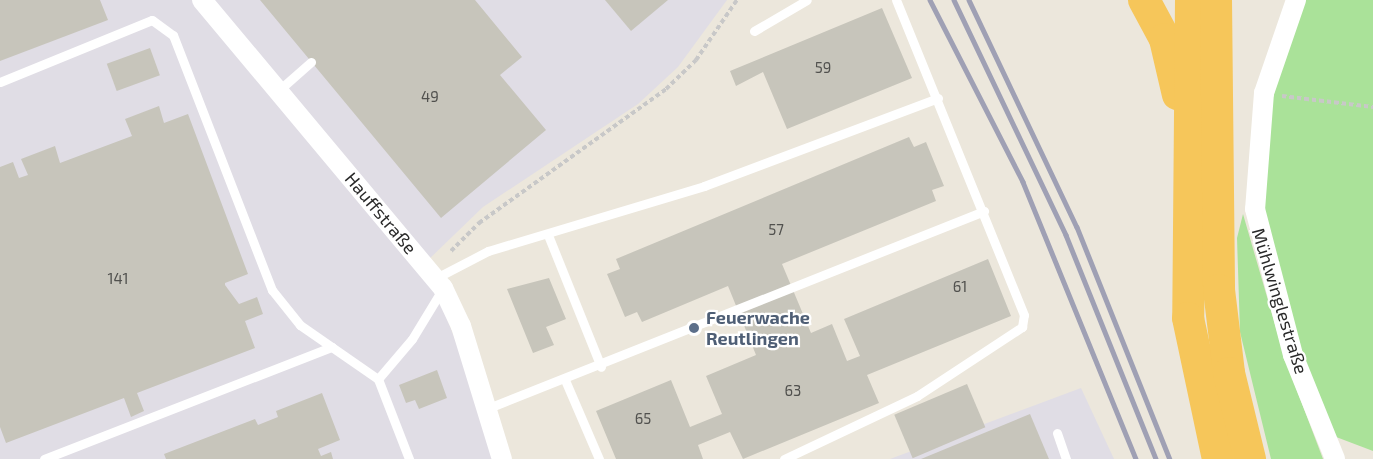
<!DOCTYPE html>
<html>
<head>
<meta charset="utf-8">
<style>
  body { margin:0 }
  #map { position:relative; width:1373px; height:459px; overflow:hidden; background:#ece7dc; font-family:"Exo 2",sans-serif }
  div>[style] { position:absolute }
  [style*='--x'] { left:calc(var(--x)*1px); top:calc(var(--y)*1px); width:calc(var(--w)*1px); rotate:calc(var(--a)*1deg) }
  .industrial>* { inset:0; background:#e0dde5 }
  .green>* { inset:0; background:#aae299 }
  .building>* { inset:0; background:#c7c5bb; transform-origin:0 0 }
  .path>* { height:4px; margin-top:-2px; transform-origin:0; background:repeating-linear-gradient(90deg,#c8c8c8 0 4.5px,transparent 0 7.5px) }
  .service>* { height:9px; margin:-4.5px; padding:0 4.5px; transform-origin:4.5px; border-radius:4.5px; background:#fff }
  .minor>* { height:20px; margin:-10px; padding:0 10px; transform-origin:10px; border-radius:10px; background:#fff }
  .trunk>* { height:32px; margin:-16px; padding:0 16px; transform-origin:16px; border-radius:16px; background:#f6c65a }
  .rail>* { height:4.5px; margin:-2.25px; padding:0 2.25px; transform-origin:2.25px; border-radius:2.25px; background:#9fa0b4 }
  .dots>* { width:16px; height:16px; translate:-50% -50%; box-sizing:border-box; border:3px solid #fff; border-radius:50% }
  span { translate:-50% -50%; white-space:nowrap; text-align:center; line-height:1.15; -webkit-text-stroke:4.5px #fff; paint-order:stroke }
  .number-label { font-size:15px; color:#51514e }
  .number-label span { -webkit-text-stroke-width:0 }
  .street-label { font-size:18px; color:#2a2a2a }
  .service-label { font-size:18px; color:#4e5e75; font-weight:700 }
  .left { translate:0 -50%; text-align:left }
</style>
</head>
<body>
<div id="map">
  <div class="industrial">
    <i style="clip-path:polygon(0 0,727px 0,678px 67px,638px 104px,483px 207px,425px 263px,502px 459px,0 459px)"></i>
    <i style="clip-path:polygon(1081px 388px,1114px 459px,890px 459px)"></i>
  </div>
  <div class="green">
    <i style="clip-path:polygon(1298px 0,1373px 0,1373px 451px,1323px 432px,1260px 231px,1260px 148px)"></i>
    <i style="clip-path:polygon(1243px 214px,1285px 359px,1323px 459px,1271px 459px,1240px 332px,1237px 238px)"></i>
  </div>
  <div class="building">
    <i style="clip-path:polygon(0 0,100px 0,108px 20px,0 61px)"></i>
    <i style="clip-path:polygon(260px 0,475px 0,522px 57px,500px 75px,546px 130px,441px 218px)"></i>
    <i style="clip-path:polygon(605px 0,668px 0,631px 31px)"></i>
    <i style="clip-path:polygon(882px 8px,912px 78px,787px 129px,763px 72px,736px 86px,730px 71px)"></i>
    <i style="left:150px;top:48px;width:29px;height:46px;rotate:70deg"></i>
    <i style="clip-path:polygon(159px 106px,164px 123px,188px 114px,248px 274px,225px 283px,225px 285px,239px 304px,257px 297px,263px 314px,245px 321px,255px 348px,137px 393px,144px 411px,131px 417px,124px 398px,6px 443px,0 427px,0 167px,13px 162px,19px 178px,28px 175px,21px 159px,55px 146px,60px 163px,132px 136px,125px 119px)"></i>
    <i style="clip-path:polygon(909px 137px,914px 147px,926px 142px,944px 186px,932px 190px,936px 201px,782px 264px,811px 333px,832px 324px,847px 361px,860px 356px,844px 319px,988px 259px,1011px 316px,867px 375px,879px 403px,743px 459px,730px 432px,698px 445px,703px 459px,616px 459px,596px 411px,671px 380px,690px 427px,722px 414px,706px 376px,756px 355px,728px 286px,642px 322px,637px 312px,625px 317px,607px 274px,620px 269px,616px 259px)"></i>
    <i style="clip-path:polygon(549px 278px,566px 319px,546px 327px,554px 345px,533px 353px,507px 289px)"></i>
    <i style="clip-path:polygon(437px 370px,447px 398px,419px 409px,415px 400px,406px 403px,399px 385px)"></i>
    <i style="left:967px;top:384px;width:47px;height:79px;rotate:67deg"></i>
    <i style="clip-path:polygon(322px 393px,340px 440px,318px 449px,321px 456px,331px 452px,333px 459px,166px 459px,164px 454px,255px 419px,258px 425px,278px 417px,276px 411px)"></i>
    <i style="clip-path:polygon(1030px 414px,1049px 459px,921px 459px)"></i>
  </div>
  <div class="path">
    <i style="--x:1282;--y:96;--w:92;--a:6.9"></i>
    <i style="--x:451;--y:251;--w:40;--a:-45"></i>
    <i style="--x:479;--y:223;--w:230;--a:-35.6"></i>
    <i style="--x:666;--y:89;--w:42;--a:-44"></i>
    <i style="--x:696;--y:60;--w:73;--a:-55.7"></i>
  </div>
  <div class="service">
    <i style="--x:754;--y:31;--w:61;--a:-30.3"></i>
    <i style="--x:0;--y:82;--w:164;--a:-22.2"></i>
    <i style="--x:152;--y:20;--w:26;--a:36"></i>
    <i style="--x:173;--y:35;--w:274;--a:68.8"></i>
    <i style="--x:272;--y:290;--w:45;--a:51.3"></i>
    <i style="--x:300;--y:325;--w:95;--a:34.7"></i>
    <i style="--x:378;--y:379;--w:86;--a:68.8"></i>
    <i style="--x:278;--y:91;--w:44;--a:-41.3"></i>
    <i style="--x:548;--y:235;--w:142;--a:68.1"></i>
    <i style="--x:436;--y:278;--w:59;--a:-27.4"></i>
    <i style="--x:488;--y:251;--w:226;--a:-16.7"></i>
    <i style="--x:704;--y:186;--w:250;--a:-20.6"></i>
    <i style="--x:378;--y:379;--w:52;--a:-49.6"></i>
    <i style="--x:412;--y:339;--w:60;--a:-58.7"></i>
    <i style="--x:565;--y:380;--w:86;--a:66.7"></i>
    <i style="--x:486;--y:409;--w:536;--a:-21.68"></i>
    <i style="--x:1057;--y:433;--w:28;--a:71"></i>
    <i style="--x:44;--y:459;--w:309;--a:-21.3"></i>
    <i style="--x:784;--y:459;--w:147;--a:-25.3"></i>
    <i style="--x:917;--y:396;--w:126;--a:-33.3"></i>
    <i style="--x:1022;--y:327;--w:12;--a:-81"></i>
    <i style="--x:1024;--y:315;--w:340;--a:-112.1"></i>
  </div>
  <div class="minor">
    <i style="--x:202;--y:0;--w:376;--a:50.1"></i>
    <i style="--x:443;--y:288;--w:42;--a:64.7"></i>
    <i style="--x:461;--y:326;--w:139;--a:72.9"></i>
    <i style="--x:1296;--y:0;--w:98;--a:109"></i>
    <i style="--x:1264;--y:93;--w:116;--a:94.4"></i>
    <i style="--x:1255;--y:209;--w:151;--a:75.4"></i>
    <i style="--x:1293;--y:355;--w:112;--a:68"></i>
  </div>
  <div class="trunk">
    <i style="--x:1144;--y:0;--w:44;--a:61.7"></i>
    <i style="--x:1165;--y:39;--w:57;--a:76.9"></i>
    <i style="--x:1191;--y:0;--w:318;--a:90.5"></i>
    <i style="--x:1188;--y:318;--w:144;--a:78"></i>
    <i style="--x:1216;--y:0;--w:290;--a:89.4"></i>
    <i style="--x:1219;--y:290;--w:84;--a:83.1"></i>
    <i style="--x:1229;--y:373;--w:89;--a:76.3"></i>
  </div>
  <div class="rail">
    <i style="--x:930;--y:0;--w:204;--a:62.9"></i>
    <i style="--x:1023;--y:182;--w:299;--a:67.8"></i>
    <i style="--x:954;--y:0;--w:260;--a:64.5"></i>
    <i style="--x:1066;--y:235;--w:241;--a:68.1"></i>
    <i style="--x:969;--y:0;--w:251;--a:64.6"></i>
    <i style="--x:1077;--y:227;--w:250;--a:68.2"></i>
  </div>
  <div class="dots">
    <i style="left:694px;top:328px;background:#5c6f8a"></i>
  </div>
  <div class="number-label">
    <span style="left:823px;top:68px">59</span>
    <span style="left:430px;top:97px">49</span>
    <span style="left:776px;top:230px">57</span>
    <span style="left:118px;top:279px">141</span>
    <span style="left:960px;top:287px">61</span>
    <span style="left:793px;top:391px">63</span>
    <span style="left:643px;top:419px">65</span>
  </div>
  <div class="street-label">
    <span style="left:381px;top:213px;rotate:50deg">Hauffstraße</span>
    <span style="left:1280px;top:301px;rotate:73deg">Mühlwinglestraße</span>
  </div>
  <div class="service-label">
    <span class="left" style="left:706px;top:328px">Feuerwache<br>Reutlingen</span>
  </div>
</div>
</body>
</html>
